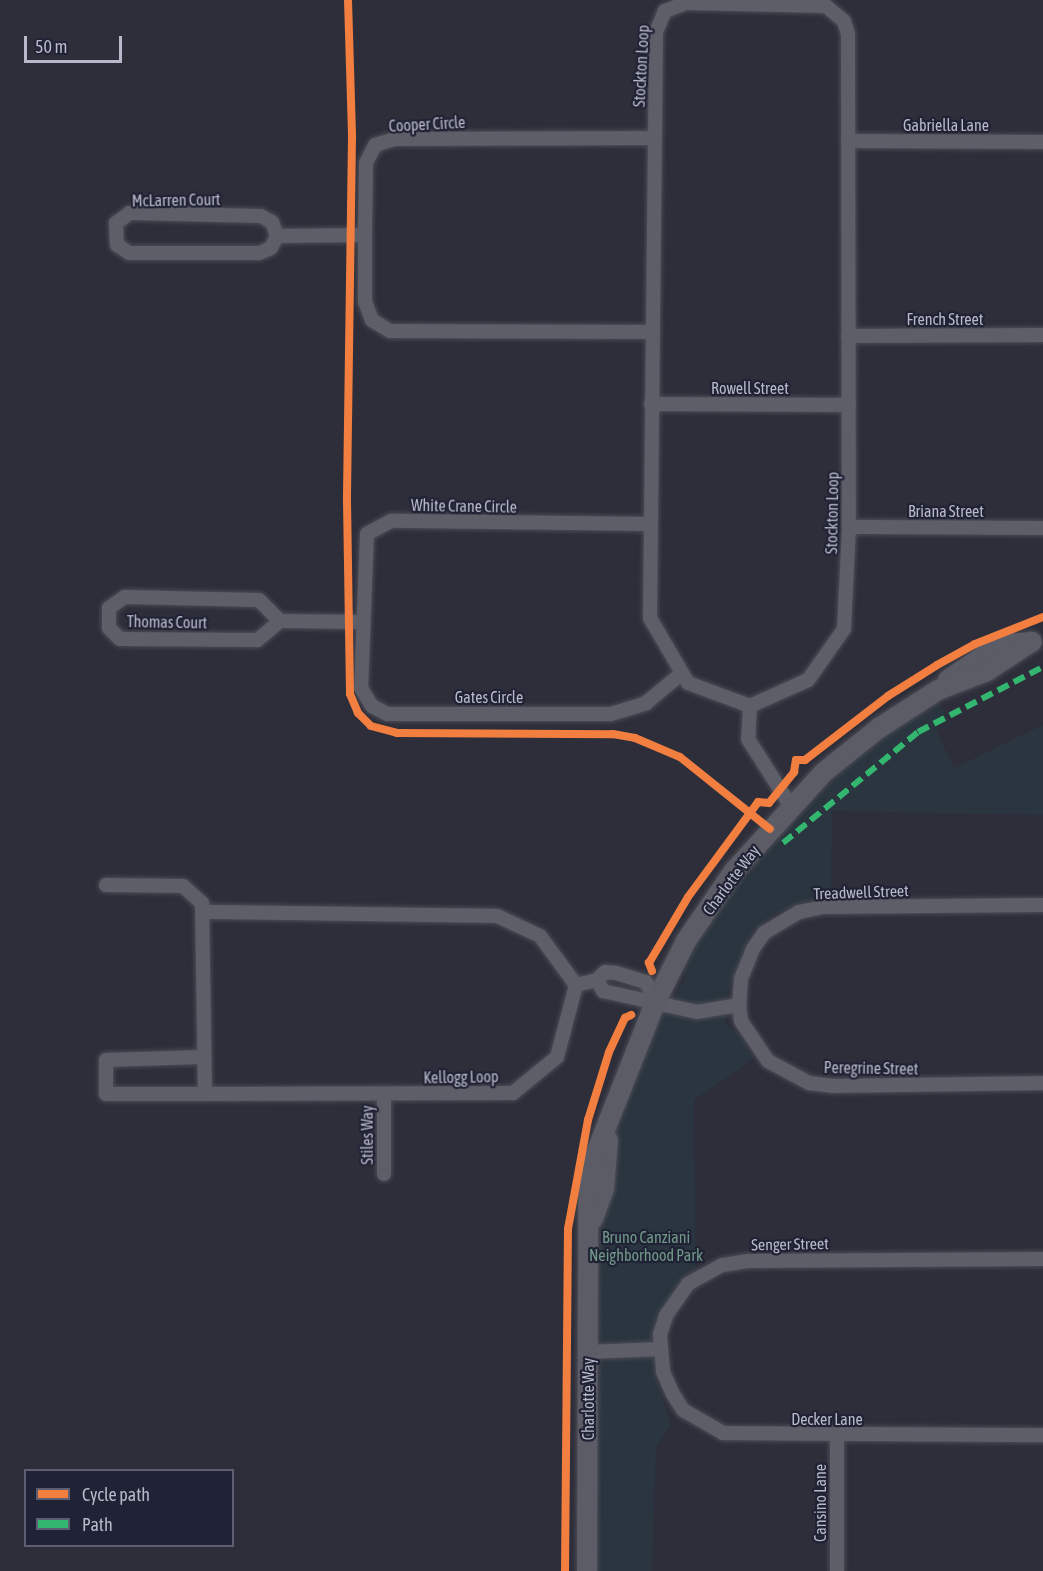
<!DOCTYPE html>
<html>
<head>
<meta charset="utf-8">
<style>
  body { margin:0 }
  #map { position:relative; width:1043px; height:1571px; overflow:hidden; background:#2d2e3a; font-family:"Asap Condensed",sans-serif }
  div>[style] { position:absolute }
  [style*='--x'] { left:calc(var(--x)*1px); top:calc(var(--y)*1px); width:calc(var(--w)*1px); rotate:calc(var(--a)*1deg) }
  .green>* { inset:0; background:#2a353f }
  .roads { filter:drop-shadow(0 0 2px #4b4b54) drop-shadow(0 0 2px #4b4b54) }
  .street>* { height:14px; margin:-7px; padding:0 7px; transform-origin:7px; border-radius:7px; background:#5d5e68 }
  .secondary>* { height:20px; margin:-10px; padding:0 10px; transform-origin:10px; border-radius:10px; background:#5c5c66 }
  .quiet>* { height:6px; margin-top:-3px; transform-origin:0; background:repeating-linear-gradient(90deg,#33b770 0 12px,transparent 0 18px) }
  .cycleway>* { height:8px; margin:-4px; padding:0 4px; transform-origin:4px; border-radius:4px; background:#f27e40 }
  span { translate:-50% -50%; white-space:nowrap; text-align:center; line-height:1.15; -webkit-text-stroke:4.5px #202235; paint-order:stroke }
  .street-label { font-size:16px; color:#b8b9ca }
  .park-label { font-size:16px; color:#719988 }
  .legend { position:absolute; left:24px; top:1469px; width:210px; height:78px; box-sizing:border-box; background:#202235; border:2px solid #5d5e71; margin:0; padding:8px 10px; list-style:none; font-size:18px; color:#b8b9ca }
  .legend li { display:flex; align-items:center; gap:12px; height:30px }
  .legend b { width:30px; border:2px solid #5d5e71 }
  .scale { position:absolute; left:24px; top:36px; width:98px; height:27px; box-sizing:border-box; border:3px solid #b8b9ca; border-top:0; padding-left:8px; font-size:18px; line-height:21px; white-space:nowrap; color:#b8b9ca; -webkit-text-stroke:4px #202235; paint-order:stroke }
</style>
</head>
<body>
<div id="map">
  <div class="green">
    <i style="clip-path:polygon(932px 702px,940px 704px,948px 721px,935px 727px,954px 768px,1043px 725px,1043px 815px,832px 811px,831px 893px,778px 912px,752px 931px,728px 991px,725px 1024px,739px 1033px,755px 1058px,694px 1100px,696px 1269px,676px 1286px,656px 1324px,656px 1380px,671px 1424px,656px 1447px,652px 1571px,594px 1571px,594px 1312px,599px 1226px,616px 1128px,647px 1034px,685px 980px,685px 957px,747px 864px,803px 803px,886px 732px)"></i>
  </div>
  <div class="roads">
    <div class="street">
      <i style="--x:686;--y:3;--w:140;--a:1.2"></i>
      <i style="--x:826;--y:6;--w:23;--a:40"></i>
      <i style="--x:844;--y:21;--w:14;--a:73"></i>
      <i style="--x:848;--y:34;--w:493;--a:89.9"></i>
      <i style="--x:849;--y:527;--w:102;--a:92.8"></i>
      <i style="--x:844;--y:629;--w:62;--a:125.2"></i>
      <i style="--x:808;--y:680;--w:64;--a:155.9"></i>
      <i style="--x:750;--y:706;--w:66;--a:-159.6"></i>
      <i style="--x:688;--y:683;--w:75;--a:-120.3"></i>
      <i style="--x:650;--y:618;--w:586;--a:-89.41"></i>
      <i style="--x:656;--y:32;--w:23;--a:-67"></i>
      <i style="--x:665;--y:11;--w:22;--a:-21"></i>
      <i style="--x:848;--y:141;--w:195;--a:0.3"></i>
      <i style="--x:277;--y:236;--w:13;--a:117"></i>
      <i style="--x:271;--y:248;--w:13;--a:157"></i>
      <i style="--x:259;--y:253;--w:130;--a:180"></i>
      <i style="--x:129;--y:253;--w:14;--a:-146"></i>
      <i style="--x:117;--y:245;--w:22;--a:-93"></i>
      <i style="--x:116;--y:223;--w:17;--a:-36"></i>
      <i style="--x:130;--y:213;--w:131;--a:1.3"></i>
      <i style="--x:261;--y:216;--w:13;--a:29"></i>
      <i style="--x:272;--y:222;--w:15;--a:70"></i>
      <i style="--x:277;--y:236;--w:88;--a:-0.7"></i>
      <i style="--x:652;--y:332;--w:262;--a:-179.8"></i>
      <i style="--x:390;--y:331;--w:21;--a:-149"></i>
      <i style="--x:372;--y:320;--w:19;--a:-111"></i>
      <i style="--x:365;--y:302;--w:67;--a:-90"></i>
      <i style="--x:365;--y:235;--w:72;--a:-89.2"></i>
      <i style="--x:366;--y:163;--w:20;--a:-63"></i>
      <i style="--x:375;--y:145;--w:21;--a:-17"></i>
      <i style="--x:395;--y:139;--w:260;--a:-0.2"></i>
      <i style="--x:848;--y:336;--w:195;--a:-0.3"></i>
      <i style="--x:651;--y:404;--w:198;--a:0.3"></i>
      <i style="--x:650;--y:524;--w:259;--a:-179.3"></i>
      <i style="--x:391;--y:521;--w:27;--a:152"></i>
      <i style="--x:367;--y:534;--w:154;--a:92.2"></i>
      <i style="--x:361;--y:688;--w:21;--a:59"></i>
      <i style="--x:372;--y:706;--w:17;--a:28"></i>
      <i style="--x:387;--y:714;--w:224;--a:0"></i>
      <i style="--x:611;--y:714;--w:37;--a:-17"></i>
      <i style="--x:646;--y:703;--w:47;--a:-39.8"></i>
      <i style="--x:849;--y:527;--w:194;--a:0.3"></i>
      <i style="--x:280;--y:621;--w:30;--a:140"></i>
      <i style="--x:257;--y:640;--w:137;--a:-179.6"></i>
      <i style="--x:120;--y:639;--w:16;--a:-135"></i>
      <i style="--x:109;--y:628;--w:20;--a:-90"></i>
      <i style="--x:109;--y:608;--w:19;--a:-35"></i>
      <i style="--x:125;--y:597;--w:134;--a:1.3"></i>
      <i style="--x:259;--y:600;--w:30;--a:45"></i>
      <i style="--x:280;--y:621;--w:81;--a:0.7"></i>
      <i style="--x:750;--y:706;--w:33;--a:93"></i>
      <i style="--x:748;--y:739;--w:78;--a:57.5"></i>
      <i style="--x:106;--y:885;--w:77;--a:0.7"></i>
      <i style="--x:183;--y:886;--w:25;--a:42"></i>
      <i style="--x:202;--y:903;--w:191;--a:89.1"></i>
      <i style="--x:205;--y:1094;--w:308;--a:-0.2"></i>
      <i style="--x:513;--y:1093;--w:57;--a:-39.3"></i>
      <i style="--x:557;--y:1057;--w:74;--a:-75.2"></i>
      <i style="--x:576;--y:985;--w:61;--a:-126.3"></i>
      <i style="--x:540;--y:936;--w:47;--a:-155.1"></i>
      <i style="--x:497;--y:916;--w:292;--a:-179.2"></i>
      <i style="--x:1043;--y:905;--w:220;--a:179.5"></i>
      <i style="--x:823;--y:907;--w:25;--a:168"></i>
      <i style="--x:799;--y:912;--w:41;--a:149"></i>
      <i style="--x:764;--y:933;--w:19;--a:125"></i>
      <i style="--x:753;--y:949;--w:32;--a:112"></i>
      <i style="--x:741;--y:979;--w:26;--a:94"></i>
      <i style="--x:739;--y:1005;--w:16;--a:83"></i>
      <i style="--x:741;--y:1021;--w:48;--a:56"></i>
      <i style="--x:768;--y:1061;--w:47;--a:28.2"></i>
      <i style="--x:809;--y:1083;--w:25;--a:7"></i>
      <i style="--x:834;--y:1086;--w:209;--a:-0.8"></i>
      <i style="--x:597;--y:980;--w:13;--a:61"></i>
      <i style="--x:603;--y:991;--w:96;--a:12.6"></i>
      <i style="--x:697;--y:1012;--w:43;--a:-9.5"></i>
      <i style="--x:576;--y:985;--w:22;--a:-13"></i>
      <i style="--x:597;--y:980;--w:11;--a:-45"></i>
      <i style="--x:605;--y:972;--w:11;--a:5"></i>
      <i style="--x:616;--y:973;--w:31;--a:17"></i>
      <i style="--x:646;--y:982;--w:21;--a:62"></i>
      <i style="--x:202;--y:1057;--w:96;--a:178.2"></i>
      <i style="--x:106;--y:1060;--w:34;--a:90"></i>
      <i style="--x:106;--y:1094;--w:99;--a:0"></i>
      <i style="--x:384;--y:1096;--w:78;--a:90"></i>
      <i style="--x:1043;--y:1259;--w:295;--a:179.6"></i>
      <i style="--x:748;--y:1261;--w:26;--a:171"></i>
      <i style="--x:722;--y:1265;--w:39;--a:151"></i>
      <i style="--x:688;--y:1284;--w:39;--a:125"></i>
      <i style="--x:666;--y:1316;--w:20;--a:108"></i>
      <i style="--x:660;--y:1335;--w:37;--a:85"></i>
      <i style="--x:663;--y:1372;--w:24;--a:66"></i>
      <i style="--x:673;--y:1394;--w:19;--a:58"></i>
      <i style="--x:683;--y:1410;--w:46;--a:29.9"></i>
      <i style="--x:723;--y:1433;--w:320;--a:0.4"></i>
      <i style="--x:588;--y:1352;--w:72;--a:-2.4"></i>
      <i style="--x:837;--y:1571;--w:135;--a:-90"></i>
    </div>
    <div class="secondary">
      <i style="--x:948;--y:680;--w:42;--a:-34.4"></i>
      <i style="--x:983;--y:656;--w:28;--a:-26"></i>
      <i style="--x:1008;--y:644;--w:24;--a:-5"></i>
      <i style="--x:593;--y:1219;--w:32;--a:-70"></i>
      <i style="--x:604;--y:1189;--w:49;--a:-85.3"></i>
      <i style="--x:587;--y:1571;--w:378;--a:-89.8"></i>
      <i style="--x:588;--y:1193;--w:36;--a:-80"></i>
      <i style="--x:594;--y:1158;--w:169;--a:-68.5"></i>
      <i style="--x:656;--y:1001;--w:67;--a:-63.4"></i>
      <i style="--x:686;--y:941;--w:85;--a:-55.6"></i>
      <i style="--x:734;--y:871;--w:134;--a:-47.7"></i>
      <i style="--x:824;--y:772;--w:70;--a:-38.7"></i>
      <i style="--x:879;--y:728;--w:70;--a:-32.8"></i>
      <i style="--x:938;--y:690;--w:53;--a:-21.2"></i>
      <i style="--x:987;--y:671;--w:53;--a:-33.4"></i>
    </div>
  </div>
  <div class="quiet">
    <i style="--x:783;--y:843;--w:175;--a:-39.4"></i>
    <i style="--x:918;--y:732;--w:141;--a:-27.5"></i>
  </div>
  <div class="cycleway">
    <i style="--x:348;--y:0;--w:137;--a:88.3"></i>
    <i style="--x:352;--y:137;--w:364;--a:90.8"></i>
    <i style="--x:347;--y:501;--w:193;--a:89.1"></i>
    <i style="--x:350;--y:694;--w:21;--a:67"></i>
    <i style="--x:358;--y:713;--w:18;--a:45"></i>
    <i style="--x:371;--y:726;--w:27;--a:15"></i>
    <i style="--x:397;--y:733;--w:216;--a:0.3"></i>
    <i style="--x:613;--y:734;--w:22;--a:10"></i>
    <i style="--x:635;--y:738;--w:49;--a:22.9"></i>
    <i style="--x:680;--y:757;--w:115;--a:38.7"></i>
    <i style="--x:652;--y:971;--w:9;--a:-111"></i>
    <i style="--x:649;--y:963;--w:77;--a:-59.4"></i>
    <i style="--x:688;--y:897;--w:118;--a:-53.6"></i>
    <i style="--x:758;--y:802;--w:11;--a:5"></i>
    <i style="--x:769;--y:803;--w:40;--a:-51"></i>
    <i style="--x:794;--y:772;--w:12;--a:-81"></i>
    <i style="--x:796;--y:760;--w:9;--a:0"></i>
    <i style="--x:805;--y:760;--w:105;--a:-37.6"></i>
    <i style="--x:888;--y:696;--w:58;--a:-32.3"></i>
    <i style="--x:937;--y:665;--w:43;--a:-28.9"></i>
    <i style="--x:975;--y:644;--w:73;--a:-21.7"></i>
    <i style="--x:565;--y:1571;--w:342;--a:-89.5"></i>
    <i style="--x:568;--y:1229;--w:111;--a:-79.6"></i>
    <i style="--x:588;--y:1120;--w:71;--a:-72.8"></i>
    <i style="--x:609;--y:1052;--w:38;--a:-65"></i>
    <i style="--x:625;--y:1018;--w:7;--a:-27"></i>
  </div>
  <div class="street-label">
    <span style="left:641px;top:66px;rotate:-87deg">Stockton Loop</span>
    <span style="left:427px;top:124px;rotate:-3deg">Cooper Circle</span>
    <span style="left:946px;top:125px">Gabriella Lane</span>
    <span style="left:176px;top:200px;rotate:-1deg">McLarren Court</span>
    <span style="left:945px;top:319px">French Street</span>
    <span style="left:750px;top:388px">Rowell Street</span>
    <span style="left:464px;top:506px;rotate:1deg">White Crane Circle</span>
    <span style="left:946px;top:511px">Briana Street</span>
    <span style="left:832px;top:513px;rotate:-89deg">Stockton Loop</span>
    <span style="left:167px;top:622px;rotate:1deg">Thomas Court</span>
    <span style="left:489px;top:697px">Gates Circle</span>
    <span style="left:731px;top:880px;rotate:-53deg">Charlotte Way</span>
    <span style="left:861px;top:892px;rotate:-2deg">Treadwell Street</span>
    <span style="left:871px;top:1068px;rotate:1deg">Peregrine Street</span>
    <span style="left:461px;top:1077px;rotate:-1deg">Kellogg Loop</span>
    <span style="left:367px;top:1135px;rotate:-90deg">Stiles Way</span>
    <span style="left:790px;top:1244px;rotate:-1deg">Senger Street</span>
    <span style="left:588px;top:1399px;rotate:-90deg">Charlotte Way</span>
    <span style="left:827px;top:1419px">Decker Lane</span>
    <span style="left:820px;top:1503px;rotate:-90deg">Cansino Lane</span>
  </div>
  <div class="park-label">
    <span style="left:646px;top:1246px">Bruno Canziani<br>Neighborhood Park</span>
  </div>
  <ul class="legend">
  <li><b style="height:8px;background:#f27e40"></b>Cycle path</li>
  <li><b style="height:8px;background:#33b770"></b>Path</li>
  </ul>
  <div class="scale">50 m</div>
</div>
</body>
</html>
